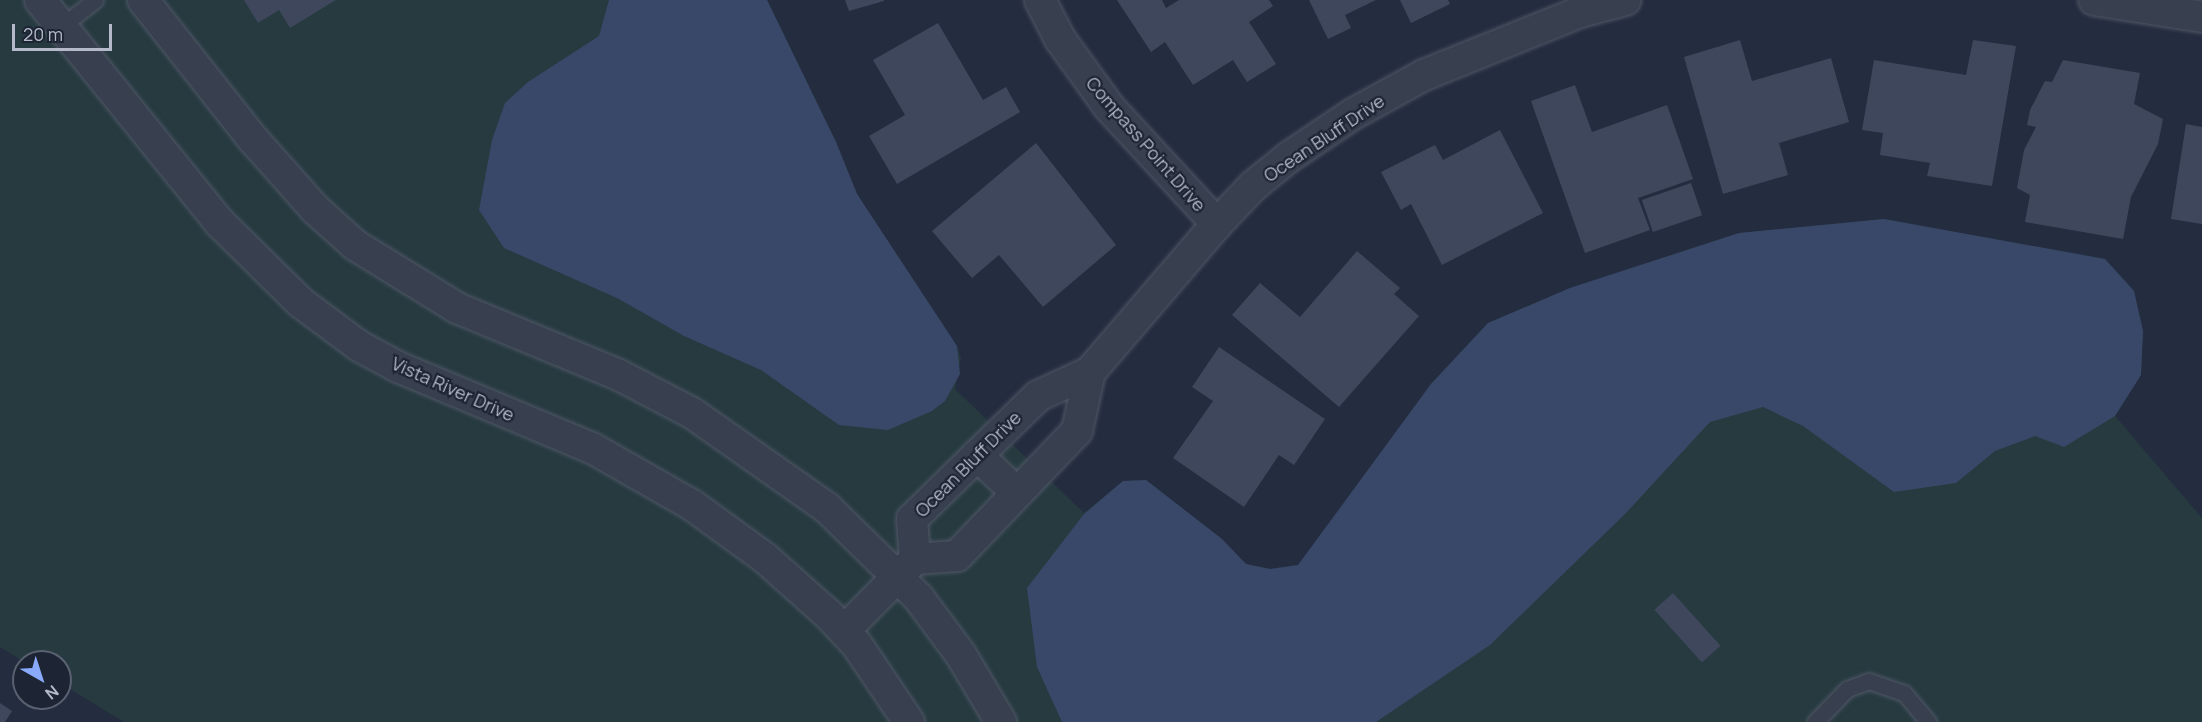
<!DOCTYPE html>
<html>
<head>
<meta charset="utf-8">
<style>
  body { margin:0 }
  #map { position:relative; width:2202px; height:722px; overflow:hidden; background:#242c3f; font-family:Manrope,sans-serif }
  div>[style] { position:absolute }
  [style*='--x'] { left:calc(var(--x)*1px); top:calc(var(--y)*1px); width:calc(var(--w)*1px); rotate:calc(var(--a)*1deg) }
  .green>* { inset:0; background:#263a40 }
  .water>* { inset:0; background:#394868 }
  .building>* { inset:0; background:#3e475c; transform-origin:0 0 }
  .roads { filter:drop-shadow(0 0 2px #505766) drop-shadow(0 0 2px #505766) }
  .lane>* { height:15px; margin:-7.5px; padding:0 7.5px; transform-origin:7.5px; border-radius:7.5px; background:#383f4f }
  .street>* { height:30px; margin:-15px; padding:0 15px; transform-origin:15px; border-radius:15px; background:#383f4f }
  span { translate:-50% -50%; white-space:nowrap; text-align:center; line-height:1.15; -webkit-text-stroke:4.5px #1d2434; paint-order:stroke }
  .street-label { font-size:18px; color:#b4bac9 }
  .north { position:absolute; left:12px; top:650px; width:60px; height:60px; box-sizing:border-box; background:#1d2434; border:2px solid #596070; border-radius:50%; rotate:141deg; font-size:16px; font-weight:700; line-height:24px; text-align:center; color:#b4bac9 }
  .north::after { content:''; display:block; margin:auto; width:21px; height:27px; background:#89a9fa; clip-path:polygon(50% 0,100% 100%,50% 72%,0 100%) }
  .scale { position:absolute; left:12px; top:24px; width:100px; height:27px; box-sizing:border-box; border:3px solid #b4bac9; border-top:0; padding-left:8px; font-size:18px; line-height:21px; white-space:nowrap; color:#b4bac9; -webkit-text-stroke:4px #1d2434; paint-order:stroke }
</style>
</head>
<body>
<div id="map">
  <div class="green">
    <i style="clip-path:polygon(0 0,767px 0,836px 142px,857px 194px,957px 346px,961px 358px,955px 389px,1084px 513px,1123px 481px,1146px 480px,1222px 539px,1246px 564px,1270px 569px,1299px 565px,1431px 384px,1488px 323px,1570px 288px,1739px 233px,1884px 219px,2105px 259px,2134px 291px,2143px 331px,2141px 375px,2115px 416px,2202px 518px,2202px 722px,124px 722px,60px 683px,60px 662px,24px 662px,0 647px)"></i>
  </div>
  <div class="water">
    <i style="clip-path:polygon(609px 0,767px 0,836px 142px,857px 194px,957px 346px,960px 374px,945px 401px,932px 411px,888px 430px,839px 425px,761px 370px,684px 336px,617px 298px,504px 248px,479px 210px,492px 140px,505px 103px,528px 82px,599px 36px)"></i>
    <i style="clip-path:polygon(1884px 219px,2105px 259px,2134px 291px,2143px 331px,2141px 375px,2115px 416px,2064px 447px,2035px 436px,1995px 451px,1956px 483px,1894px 492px,1803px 426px,1763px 407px,1710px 422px,1625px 514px,1490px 645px,1376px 722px,1062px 722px,1037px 667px,1027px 588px,1084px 514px,1123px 481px,1146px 480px,1222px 539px,1246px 564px,1270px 569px,1298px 565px,1431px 384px,1488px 323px,1570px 288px,1739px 233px)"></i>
  </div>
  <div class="building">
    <i style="clip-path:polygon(244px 0,336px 0,290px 28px,279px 10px,258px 23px)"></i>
    <i style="clip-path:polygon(845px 0,884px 0,884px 1px,849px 11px)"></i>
    <i style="clip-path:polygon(1117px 0,1162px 0,1166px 8px,1179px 0,1269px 0,1273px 6px,1249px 22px,1276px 64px,1247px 82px,1233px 60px,1193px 85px,1165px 42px,1151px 52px)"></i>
    <i style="clip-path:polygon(1309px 0,1376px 0,1345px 15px,1351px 28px,1328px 39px)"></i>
    <i style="clip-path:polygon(1400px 0,1448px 0,1450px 4px,1411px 23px)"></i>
    <i style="clip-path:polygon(938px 23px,983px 100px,1006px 87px,1020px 112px,897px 184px,869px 136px,905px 115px,873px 60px)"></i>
    <i style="clip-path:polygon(1740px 40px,1752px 81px,1831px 58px,1849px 122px,1779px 143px,1788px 175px,1723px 194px,1684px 57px)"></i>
    <i style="clip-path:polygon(1973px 40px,2016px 46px,1992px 186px,1927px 176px,1930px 163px,1880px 155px,1883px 133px,1862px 130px,1874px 60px,1966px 75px)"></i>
    <i style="clip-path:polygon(2063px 60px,2140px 73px,2134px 104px,2163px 119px,2158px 144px,2131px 197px,2123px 239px,2025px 222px,2030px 195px,2017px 188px,2024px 150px,2036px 127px,2027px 125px,2030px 110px,2045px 81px,2052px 82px)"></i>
    <i style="clip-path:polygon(1575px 85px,1592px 132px,1667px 105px,1693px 179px,1638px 198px,1650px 230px,1585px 253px,1531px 101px)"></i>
    <i style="clip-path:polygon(2186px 124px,2202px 127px,2202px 224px,2171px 219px)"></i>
    <i style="clip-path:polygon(1500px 130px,1543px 213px,1442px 265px,1411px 204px,1401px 210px,1381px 172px,1435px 145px,1443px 160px)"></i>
    <i style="clip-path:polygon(1036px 143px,1116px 245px,1043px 307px,999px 255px,972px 278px,932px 231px)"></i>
    <i style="left:1691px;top:183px;width:34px;height:52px;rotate:71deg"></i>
    <i style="clip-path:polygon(1357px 251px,1400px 288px,1394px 294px,1419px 316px,1339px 407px,1232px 315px,1260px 283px,1300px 317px)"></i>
    <i style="clip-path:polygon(1219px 347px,1325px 419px,1294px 465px,1279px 455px,1244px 507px,1173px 458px,1213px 401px,1192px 387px)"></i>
    <i style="left:1673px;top:593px;width:71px;height:25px;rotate:48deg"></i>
    <i style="clip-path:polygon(0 703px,12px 711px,5px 722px,0 722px)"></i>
  </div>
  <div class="roads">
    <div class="lane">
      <i style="--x:63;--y:25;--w:41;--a:-38"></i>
      <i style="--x:1815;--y:722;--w:46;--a:-45.9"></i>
      <i style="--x:1847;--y:689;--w:23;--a:-20"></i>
      <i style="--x:1869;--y:681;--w:37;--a:19"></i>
      <i style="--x:1904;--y:693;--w:38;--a:50"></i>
    </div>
    <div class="street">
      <i style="--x:40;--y:0;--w:285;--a:51.1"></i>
      <i style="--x:219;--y:222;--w:114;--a:44.6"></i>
      <i style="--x:300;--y:302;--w:74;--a:36.7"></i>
      <i style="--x:359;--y:346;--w:44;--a:28.3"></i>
      <i style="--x:398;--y:367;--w:210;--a:22.7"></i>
      <i style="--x:592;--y:448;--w:115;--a:29.7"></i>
      <i style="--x:692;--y:505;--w:90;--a:36"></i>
      <i style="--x:765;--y:558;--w:86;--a:41.7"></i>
      <i style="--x:829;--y:615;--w:41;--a:47"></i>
      <i style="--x:857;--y:645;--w:93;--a:56"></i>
      <i style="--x:143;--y:0;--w:176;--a:51.7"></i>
      <i style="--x:252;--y:138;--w:95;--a:48.4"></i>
      <i style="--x:315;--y:209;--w:54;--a:42"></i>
      <i style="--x:355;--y:245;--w:120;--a:31.7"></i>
      <i style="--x:457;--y:308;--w:175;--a:22.5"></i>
      <i style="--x:619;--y:375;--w:82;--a:27.5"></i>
      <i style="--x:692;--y:413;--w:165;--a:35.1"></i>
      <i style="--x:827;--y:508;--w:127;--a:44.4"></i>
      <i style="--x:918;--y:597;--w:72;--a:53.4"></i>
      <i style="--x:961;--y:655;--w:78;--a:59.2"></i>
      <i style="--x:1040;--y:0;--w:44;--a:62.9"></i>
      <i style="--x:1060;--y:39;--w:84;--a:54.2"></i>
      <i style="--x:1109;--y:107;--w:159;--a:47.3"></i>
      <i style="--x:2094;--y:0;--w:109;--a:8.9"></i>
      <i style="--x:977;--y:455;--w:55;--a:43.5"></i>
      <i style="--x:915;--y:559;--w:40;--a:-94.3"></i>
      <i style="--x:912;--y:519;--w:176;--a:-44.3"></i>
      <i style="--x:1038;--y:396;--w:57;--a:-24.8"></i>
      <i style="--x:1090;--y:372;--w:195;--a:-49.4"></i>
      <i style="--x:1217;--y:224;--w:52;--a:-46.5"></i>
      <i style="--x:1253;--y:186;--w:46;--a:-38.9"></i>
      <i style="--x:1289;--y:157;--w:77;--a:-33.9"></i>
      <i style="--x:1353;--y:114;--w:81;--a:-28.8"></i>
      <i style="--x:1424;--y:75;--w:168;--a:-22"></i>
      <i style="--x:1580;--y:12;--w:47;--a:-14.9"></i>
      <i style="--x:844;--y:631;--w:101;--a:-45.4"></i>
      <i style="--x:915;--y:559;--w:42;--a:-4.1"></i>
      <i style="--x:957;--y:556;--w:173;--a:-46.2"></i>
      <i style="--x:1077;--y:431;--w:60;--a:-77.6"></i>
    </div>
  </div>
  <div class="street-label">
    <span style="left:1324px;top:138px;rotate:-34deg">Ocean Bluff Drive</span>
    <span style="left:1146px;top:144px;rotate:49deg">Compass Point Drive</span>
    <span style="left:453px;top:389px;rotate:24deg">Vista River Drive</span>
    <span style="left:968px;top:464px;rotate:-45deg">Ocean Bluff Drive</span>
  </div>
  <div class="north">N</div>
  <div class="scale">20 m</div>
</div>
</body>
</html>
